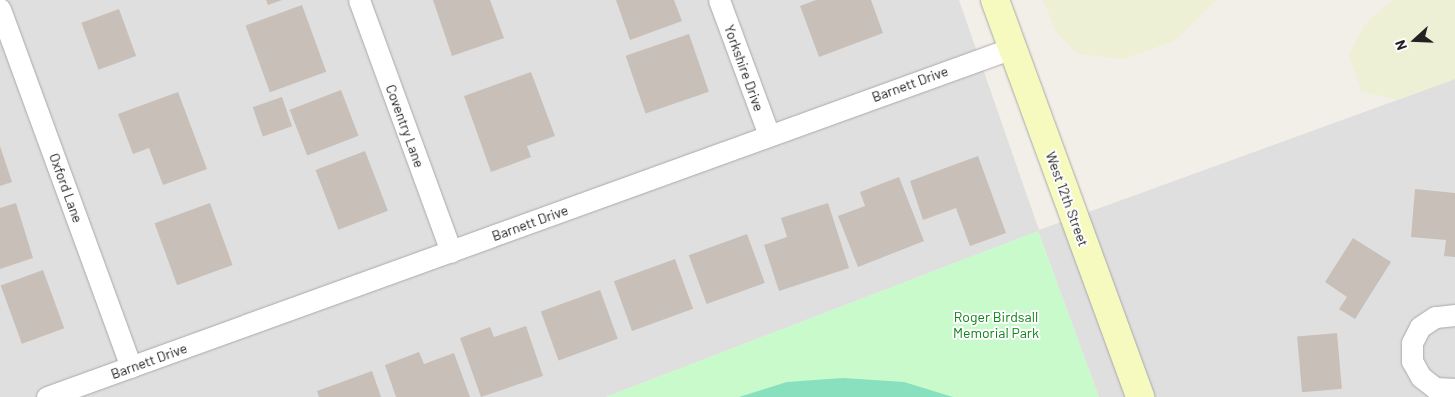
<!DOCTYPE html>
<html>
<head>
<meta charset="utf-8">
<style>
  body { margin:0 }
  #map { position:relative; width:1455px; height:397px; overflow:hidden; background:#f2efe9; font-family:Barlow,sans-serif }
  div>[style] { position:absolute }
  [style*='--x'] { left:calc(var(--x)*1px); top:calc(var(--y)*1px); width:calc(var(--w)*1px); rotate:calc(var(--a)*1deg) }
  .residential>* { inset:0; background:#e0dfdf }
  .farmland>* { inset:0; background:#eef0d5 }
  .park>* { inset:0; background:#c8facc }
  .pitch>* { inset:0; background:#88e0be }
  .building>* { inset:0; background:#c7bfb8; transform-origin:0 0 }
  .roads { filter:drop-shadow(0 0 1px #a9a9a9) drop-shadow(0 0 1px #a9a9a9) }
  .street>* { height:21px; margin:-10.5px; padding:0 10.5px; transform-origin:10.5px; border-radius:10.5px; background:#fff }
  .secondary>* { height:28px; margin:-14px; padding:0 14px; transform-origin:14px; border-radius:14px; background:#f7fabf }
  span { translate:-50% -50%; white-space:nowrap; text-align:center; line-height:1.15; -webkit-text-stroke:4px #fff; paint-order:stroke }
  .street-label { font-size:14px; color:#222 }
  .park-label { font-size:14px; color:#0c8416 }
  .north { position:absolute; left:1390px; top:15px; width:50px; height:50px; -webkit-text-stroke:4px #fff; paint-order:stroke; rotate:250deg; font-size:14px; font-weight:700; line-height:20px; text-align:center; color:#222 }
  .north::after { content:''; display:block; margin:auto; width:18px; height:22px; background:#222; clip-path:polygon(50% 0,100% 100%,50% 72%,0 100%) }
</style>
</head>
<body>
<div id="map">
  <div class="residential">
    <i style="clip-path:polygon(0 0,959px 0,1039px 230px,1455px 79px,1455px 397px,1099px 397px,1038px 231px,606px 397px,0 397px)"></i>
  </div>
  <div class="farmland">
    <i style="clip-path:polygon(1043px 0,1217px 0,1174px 41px,1124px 59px,1078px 54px,1055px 31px)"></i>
    <i style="clip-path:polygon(1392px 0,1455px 0,1455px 79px,1397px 100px,1361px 91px,1349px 54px,1365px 24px)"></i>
  </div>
  <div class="park">
    <i style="clip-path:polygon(1038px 231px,1099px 397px,606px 397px)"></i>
  </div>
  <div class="pitch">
    <i style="clip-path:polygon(843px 378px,904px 382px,953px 397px,739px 397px,787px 382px)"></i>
  </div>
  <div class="building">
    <i style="clip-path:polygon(266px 0,282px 0,268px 5px)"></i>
    <i style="clip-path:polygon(433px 0,490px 0,504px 38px,452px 56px)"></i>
    <i style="clip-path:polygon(616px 0,674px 0,682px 21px,630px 40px)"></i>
    <i style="clip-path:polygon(816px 0,871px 0,883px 33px,819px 57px,800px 6px)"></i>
    <i style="left:302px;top:5px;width:71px;height:60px;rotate:70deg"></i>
    <i style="left:119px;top:9px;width:50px;height:40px;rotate:70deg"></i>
    <i style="left:689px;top:34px;width:61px;height:67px;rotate:71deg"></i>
    <i style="clip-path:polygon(531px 72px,555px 136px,527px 146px,531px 157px,491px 172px,464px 96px)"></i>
    <i style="left:341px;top:90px;width:49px;height:55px;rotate:69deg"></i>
    <i style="clip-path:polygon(178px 92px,207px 169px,163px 185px,149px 148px,133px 154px,118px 114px)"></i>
    <i style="left:282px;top:97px;width:31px;height:31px;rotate:71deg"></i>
    <i style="clip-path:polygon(0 146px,12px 182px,0 186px)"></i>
    <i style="left:365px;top:151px;width:64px;height:53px;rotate:69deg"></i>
    <i style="clip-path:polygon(978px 156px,1006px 233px,970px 246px,956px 208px,923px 220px,910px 181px)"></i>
    <i style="clip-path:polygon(899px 177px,924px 241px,858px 267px,838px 216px,865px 206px,860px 192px)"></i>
    <i style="clip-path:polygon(1415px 189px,1455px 193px,1455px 257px,1444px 256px,1446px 240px,1411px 237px)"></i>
    <i style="clip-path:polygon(16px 203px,33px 258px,0 269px,0 208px)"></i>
    <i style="left:210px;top:203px;width:66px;height:59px;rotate:70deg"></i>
    <i style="clip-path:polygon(828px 203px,849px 268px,779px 291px,764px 245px,787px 237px,781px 218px)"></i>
    <i style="left:747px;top:234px;width:52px;height:62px;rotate:70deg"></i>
    <i style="clip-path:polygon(1353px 238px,1391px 262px,1355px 319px,1339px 309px,1347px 297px,1325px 282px)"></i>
    <i style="left:675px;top:259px;width:53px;height:65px;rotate:70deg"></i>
    <i style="left:43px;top:270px;width:62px;height:45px;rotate:70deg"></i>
    <i style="left:600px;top:290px;width:52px;height:63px;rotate:70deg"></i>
    <i style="clip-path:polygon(526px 326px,543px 376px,481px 397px,460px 338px,490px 327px,494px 337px)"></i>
    <i style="left:1337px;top:333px;width:56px;height:40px;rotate:85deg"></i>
    <i style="clip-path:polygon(419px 352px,424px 364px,454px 353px,470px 397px,396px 397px,385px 365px)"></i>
    <i style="clip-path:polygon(372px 371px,381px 397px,319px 397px,317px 391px)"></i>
  </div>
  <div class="roads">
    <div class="street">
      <i style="--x:359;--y:0;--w:268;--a:69.9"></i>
      <i style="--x:719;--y:0;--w:144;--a:69.7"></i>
      <i style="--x:0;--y:9;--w:381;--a:69.9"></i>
      <i style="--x:1455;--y:315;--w:20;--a:174"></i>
      <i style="--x:1435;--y:317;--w:18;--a:146"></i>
      <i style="--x:1420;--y:327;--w:18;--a:117"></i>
      <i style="--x:1412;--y:343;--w:18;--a:90"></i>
      <i style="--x:1412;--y:361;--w:18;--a:61"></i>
      <i style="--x:1421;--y:377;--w:18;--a:38"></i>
      <i style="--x:1435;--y:388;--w:20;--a:3"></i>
      <i style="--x:47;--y:397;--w:1026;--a:-19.88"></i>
    </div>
    <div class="secondary">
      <i style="--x:995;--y:0;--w:423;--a:69.9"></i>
    </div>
  </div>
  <div class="street-label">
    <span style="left:744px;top:68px;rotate:70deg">Yorkshire Drive</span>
    <span style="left:910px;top:84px;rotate:-20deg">Barnett Drive</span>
    <span style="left:405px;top:126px;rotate:70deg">Coventry Lane</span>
    <span style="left:66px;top:188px;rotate:70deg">Oxford Lane</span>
    <span style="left:1067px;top:199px;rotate:70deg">West 12th Street</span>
    <span style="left:530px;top:223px;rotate:-20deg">Barnett Drive</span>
    <span style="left:149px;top:361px;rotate:-20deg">Barnett Drive</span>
  </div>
  <div class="park-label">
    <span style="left:996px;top:325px">Roger Birdsall<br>Memorial Park</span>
  </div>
  <div class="north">N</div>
</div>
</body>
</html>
